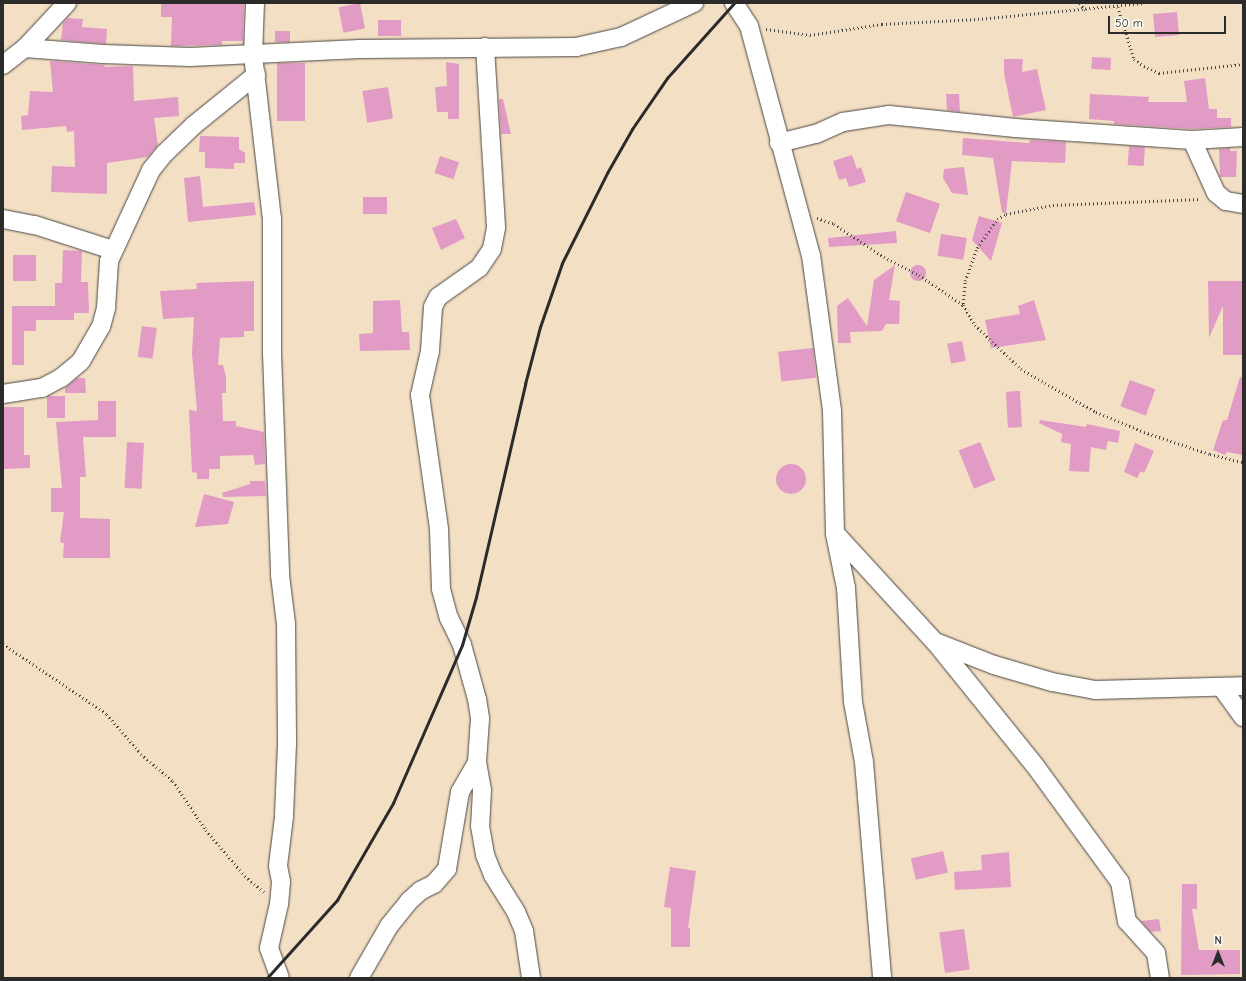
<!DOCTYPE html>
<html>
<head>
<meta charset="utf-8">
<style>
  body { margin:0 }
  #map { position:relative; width:1246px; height:981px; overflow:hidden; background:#f3dfc4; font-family:"Comic Neue",sans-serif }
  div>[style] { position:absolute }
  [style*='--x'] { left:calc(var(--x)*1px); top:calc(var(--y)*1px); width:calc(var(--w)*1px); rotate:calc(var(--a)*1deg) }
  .building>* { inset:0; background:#e29bc5; transform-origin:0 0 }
  .round { border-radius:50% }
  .path>* { height:2.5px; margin-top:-1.25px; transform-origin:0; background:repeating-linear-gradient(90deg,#494642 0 1px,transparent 0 4px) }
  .roads { filter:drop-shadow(0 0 1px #494642) drop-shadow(0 0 1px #494642) }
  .minor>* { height:18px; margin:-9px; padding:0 9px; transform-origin:9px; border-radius:9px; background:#fff }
  .rail>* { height:3px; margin:-1.5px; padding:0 1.5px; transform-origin:1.5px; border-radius:1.5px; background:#2b2b2b }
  span { translate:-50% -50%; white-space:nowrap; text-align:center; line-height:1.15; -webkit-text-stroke:3px #fdfcf7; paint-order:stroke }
  .frame { position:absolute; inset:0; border:4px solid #2b2b2b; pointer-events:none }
  .north { position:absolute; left:1198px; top:933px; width:40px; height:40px; -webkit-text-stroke:3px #fdfcf7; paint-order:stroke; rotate:0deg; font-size:11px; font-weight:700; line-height:16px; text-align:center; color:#2b2b2b }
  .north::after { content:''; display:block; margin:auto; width:14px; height:18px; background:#2b2b2b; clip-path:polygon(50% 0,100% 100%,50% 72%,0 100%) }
  .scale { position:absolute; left:1108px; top:16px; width:118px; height:18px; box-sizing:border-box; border:2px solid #2b2b2b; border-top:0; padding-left:5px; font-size:12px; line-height:14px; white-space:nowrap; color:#2b2b2b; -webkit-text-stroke:3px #fdfcf7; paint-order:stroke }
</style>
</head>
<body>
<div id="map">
  <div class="building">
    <i style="clip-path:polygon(161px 3px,244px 3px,243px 41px,222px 41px,222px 45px,171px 46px,172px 17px,161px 17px)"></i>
    <i style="left:360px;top:3px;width:26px;height:22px;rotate:79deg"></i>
    <i style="left:1177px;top:12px;width:23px;height:24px;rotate:85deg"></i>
    <i style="clip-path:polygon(68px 18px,83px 19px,82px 27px,107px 29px,106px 44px,61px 40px,63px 23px)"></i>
    <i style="left:401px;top:20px;width:16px;height:23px;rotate:90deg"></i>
    <i style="left:275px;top:31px;width:15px;height:11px"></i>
    <i style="left:1092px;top:57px;width:19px;height:12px;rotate:3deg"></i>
    <i style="clip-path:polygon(1004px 59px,1023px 59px,1022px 72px,1037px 69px,1046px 110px,1013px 117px,1004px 73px)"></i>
    <i style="clip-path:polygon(50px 61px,105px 65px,104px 67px,133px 66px,134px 101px,178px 97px,179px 116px,154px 118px,158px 145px,148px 157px,107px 163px,107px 194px,51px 192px,52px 166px,75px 167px,74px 131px,67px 132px,66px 126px,22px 130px,21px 116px,28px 115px,30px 91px,53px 92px)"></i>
    <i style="clip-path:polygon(446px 62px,459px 64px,459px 119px,448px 119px,448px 112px,437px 112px,435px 87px,447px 86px)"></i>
    <i style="left:277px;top:63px;width:28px;height:58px"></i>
    <i style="clip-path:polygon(1205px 78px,1209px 109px,1217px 109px,1217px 118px,1231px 118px,1231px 127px,1192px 129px,1114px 124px,1114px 121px,1089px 119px,1090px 94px,1149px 97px,1148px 102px,1187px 102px,1184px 81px)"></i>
    <i style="left:388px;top:87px;width:32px;height:26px;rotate:81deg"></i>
    <i style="clip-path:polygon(946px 94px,959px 94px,960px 112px,947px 110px)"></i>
    <i style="clip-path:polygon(499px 99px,503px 99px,511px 134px,501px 134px)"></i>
    <i style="clip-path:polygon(200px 136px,239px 137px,239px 149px,245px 153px,245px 163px,234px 163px,234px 169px,205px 168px,205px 152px,199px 152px)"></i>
    <i style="clip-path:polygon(963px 138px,1029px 143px,1030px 140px,1066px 142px,1065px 163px,1012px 161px,1006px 213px,1002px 213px,993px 158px,962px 155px)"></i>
    <i style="left:1129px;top:146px;width:16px;height:19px;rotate:4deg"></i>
    <i style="clip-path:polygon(1230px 148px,1230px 151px,1237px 151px,1236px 177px,1220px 177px,1219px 149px)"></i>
    <i style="clip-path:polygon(852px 155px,857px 169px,861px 167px,866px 182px,849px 187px,846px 178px,839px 180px,833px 161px)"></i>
    <i style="left:440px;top:156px;width:20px;height:18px;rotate:18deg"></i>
    <i style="clip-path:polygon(964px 167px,968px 195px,952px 193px,943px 178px,944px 169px)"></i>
    <i style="clip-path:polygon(200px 176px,203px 207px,254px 202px,256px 215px,188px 222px,184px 178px)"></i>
    <i style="left:906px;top:192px;width:36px;height:31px;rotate:19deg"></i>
    <i style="left:363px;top:197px;width:24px;height:17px"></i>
    <i style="clip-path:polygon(979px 216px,1002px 223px,991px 261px,972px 240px)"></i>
    <i style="clip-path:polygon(456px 219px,465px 238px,441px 250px,432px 228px)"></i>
    <i style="clip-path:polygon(896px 231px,897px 243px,829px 247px,828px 238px)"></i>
    <i style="left:941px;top:234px;width:26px;height:22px;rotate:9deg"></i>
    <i style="clip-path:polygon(63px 250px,82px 251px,81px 282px,88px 282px,89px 313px,74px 313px,74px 320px,36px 320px,36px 331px,24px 331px,24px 365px,12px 365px,12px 306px,55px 306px,55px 283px,62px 283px)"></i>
    <i style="left:13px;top:255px;width:23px;height:26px"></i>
    <i style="clip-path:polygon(895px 265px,889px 300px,900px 301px,899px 324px,886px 324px,882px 331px,850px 332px,851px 343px,838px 343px,837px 306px,848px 298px,867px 326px,874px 280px)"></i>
    <i class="round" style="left:910px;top:265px;width:16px;height:16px"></i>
    <i style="clip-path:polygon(254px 281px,254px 331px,244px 331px,244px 337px,220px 338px,218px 365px,223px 365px,226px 377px,226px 393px,222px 393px,223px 421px,236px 421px,236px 426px,264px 432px,265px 464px,255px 465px,253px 455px,220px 456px,220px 469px,209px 469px,209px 479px,197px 479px,197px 473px,192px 472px,189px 410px,197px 411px,192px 353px,194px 317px,163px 319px,160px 291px,197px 289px,196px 283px)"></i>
    <i style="clip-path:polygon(1208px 281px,1243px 281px,1243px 355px,1223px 355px,1223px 306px,1209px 338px)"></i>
    <i style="clip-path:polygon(400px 300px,402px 332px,409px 332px,410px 350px,360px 351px,359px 334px,373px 333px,373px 301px)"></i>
    <i style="clip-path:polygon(1034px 300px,1046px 340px,991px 348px,985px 320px,1020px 314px,1018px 306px)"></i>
    <i style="left:142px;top:326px;width:15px;height:31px;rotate:8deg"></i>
    <i style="left:962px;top:341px;width:20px;height:15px;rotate:79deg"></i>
    <i style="left:813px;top:348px;width:30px;height:35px;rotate:84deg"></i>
    <i style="clip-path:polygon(1240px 377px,1243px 378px,1243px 455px,1227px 452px,1225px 455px,1213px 450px,1223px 420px,1227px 420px)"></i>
    <i style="clip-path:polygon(77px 378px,85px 378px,86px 393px,65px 393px,65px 388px)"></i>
    <i style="left:1130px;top:380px;width:27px;height:28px;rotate:20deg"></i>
    <i style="left:1020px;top:391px;width:36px;height:14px;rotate:87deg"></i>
    <i style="left:65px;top:396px;width:22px;height:18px;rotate:90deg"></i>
    <i style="clip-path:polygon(98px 401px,116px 401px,116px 437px,83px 437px,86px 477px,80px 477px,80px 518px,110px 519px,110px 558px,63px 558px,64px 543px,60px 542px,64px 512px,51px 512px,51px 488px,62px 488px,56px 422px,98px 420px)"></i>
    <i style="clip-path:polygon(3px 407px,24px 407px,24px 455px,30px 455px,30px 468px,3px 469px)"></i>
    <i style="clip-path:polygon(1040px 420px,1086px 427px,1087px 424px,1120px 431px,1118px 443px,1108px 441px,1106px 450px,1091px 447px,1089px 472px,1069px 471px,1071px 444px,1061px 442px,1062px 434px,1039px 423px)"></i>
    <i style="left:127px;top:442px;width:17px;height:46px;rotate:3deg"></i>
    <i style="left:980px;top:442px;width:41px;height:23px;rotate:68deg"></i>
    <i style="clip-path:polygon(1135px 443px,1154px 451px,1144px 473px,1141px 471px,1137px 478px,1124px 472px)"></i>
    <i class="round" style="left:776px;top:464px;width:30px;height:30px"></i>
    <i style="clip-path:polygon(250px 481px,265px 481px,266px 496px,223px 497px,222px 493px,250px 484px)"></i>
    <i style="clip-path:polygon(204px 494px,234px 502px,228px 524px,195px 527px)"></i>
    <i style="left:943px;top:851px;width:22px;height:33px;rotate:77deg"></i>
    <i style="clip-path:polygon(1009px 852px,1011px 887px,955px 890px,954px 872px,982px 870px,981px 855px)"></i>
    <i style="clip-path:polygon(670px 867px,696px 871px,688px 928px,690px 928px,690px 947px,671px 947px,671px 908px,664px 907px)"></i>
    <i style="clip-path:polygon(1182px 884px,1197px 884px,1197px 909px,1192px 909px,1199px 950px,1240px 950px,1240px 974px,1181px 975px)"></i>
    <i style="clip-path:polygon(1159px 919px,1161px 931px,1151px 932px,1141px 921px)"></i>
    <i style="left:964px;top:929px;width:41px;height:25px;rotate:82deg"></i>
  </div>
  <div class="path">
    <i style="--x:1080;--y:3;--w:9;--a:54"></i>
    <i style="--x:1118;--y:7;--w:54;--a:72.9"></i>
    <i style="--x:1134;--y:59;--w:12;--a:35"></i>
    <i style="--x:1144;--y:66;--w:17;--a:25"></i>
    <i style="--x:1159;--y:73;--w:84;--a:-6.1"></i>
    <i style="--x:766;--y:29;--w:44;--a:7.8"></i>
    <i style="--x:810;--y:35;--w:73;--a:-8.7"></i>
    <i style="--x:882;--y:24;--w:96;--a:-3"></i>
    <i style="--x:978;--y:19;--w:166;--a:-5.5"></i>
    <i style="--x:817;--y:218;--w:18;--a:19"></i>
    <i style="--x:834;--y:224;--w:60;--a:33.4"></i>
    <i style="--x:884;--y:257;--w:39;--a:27"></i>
    <i style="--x:919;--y:275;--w:53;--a:34.3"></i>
    <i style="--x:963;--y:305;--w:23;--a:59"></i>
    <i style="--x:975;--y:325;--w:64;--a:43.7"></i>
    <i style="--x:1021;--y:369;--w:28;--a:30"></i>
    <i style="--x:1045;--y:383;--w:59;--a:29.6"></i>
    <i style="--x:1096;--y:412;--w:52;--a:22.6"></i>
    <i style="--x:1144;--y:432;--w:70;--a:18.4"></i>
    <i style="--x:1210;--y:454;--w:34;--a:14"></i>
    <i style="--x:963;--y:304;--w:23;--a:-85"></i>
    <i style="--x:965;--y:281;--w:35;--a:-70"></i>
    <i style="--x:977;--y:248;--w:35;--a:-55"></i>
    <i style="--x:997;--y:219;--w:10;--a:-29"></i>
    <i style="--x:1006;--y:214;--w:48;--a:-10.8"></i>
    <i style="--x:1053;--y:205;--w:148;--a:-2.3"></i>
    <i style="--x:3;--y:644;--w:125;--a:33.9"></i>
    <i style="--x:107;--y:714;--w:52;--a:49.6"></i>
    <i style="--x:141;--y:754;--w:42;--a:40.2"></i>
    <i style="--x:173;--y:781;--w:59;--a:56"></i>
    <i style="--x:206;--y:830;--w:60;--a:49.7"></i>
    <i style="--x:245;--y:876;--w:25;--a:40"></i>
  </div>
  <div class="roads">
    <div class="minor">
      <i style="--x:255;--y:3;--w:52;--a:92.2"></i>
      <i style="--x:253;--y:55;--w:165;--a:83.4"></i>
      <i style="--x:272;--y:219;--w:134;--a:90"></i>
      <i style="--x:272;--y:353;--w:222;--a:87.9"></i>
      <i style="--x:280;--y:575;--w:49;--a:83"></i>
      <i style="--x:286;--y:624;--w:120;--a:89.5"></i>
      <i style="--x:287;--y:744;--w:73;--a:92.4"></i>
      <i style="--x:284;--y:817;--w:49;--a:97"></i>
      <i style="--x:278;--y:866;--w:16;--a:79"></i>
      <i style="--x:281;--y:882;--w:22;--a:95"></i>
      <i style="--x:279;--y:904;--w:45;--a:102.8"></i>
      <i style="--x:269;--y:948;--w:32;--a:70"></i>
      <i style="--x:734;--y:3;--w:27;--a:57"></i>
      <i style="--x:749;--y:26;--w:237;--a:74.9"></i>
      <i style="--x:811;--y:255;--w:157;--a:82.3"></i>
      <i style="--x:832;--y:411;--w:122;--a:88.6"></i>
      <i style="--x:835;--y:533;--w:148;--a:47.5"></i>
      <i style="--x:935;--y:642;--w:63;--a:21.3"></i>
      <i style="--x:994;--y:665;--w:60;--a:16.3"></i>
      <i style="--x:1052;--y:682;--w:44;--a:10.5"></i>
      <i style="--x:1095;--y:690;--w:148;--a:-1.5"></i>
      <i style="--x:485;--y:47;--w:181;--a:86.5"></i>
      <i style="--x:496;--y:228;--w:21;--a:101"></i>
      <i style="--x:492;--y:249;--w:23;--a:124"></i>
      <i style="--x:479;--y:268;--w:50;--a:144.7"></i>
      <i style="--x:438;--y:297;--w:11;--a:117"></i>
      <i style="--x:433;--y:307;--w:44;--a:93.9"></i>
      <i style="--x:430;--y:351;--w:45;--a:102.8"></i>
      <i style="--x:420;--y:395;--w:135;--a:81.9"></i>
      <i style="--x:439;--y:529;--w:60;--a:88.1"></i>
      <i style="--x:441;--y:589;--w:30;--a:75"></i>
      <i style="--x:449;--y:618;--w:30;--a:64"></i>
      <i style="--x:462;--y:645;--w:56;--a:74.5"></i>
      <i style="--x:477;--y:699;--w:20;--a:81"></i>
      <i style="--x:480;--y:719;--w:43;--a:94"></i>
      <i style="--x:477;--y:762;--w:28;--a:80"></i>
      <i style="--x:482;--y:790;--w:36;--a:93"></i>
      <i style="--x:480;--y:826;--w:29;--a:80"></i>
      <i style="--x:485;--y:855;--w:22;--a:68"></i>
      <i style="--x:493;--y:875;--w:44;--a:58.1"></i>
      <i style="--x:516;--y:912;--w:21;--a:67"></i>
      <i style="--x:524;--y:931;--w:48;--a:81.5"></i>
      <i style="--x:25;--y:48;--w:78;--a:4.4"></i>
      <i style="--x:103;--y:54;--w:87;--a:2"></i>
      <i style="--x:190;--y:57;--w:170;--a:-2.7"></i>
      <i style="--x:360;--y:49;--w:216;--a:-0.5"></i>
      <i style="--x:576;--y:47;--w:46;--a:-12.5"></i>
      <i style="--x:621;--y:37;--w:81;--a:-25"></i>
      <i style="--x:3;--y:65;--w:28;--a:-38"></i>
      <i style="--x:25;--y:48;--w:62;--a:-47"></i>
      <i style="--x:1192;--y:140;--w:58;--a:65.6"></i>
      <i style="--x:1216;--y:193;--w:13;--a:39"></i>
      <i style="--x:1226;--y:201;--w:17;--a:10"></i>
      <i style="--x:779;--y:143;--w:38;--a:-14"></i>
      <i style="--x:816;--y:134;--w:30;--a:-24"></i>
      <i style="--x:843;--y:122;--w:47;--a:-8.7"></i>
      <i style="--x:889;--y:115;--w:127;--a:5.9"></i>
      <i style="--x:1015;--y:128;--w:177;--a:3.9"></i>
      <i style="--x:1192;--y:140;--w:51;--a:-3.4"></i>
      <i style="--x:3;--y:219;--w:33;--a:11"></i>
      <i style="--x:35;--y:225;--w:82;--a:17.8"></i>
      <i style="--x:3;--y:394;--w:39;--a:-9"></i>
      <i style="--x:42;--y:388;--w:21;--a:-28"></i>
      <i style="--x:61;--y:378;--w:26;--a:-40"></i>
      <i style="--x:81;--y:361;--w:39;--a:-60"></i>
      <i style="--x:101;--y:327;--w:20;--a:-75"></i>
      <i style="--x:106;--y:308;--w:47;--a:-86.3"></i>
      <i style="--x:109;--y:261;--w:100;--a:-65.2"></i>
      <i style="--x:151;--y:170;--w:22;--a:-51"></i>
      <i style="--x:165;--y:153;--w:40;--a:-44"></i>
      <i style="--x:194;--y:125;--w:80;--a:-38.9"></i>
      <i style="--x:835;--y:534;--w:55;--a:78.5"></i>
      <i style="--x:846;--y:588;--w:114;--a:86.5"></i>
      <i style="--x:853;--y:702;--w:61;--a:79.6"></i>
      <i style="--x:864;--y:762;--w:217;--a:85.2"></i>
      <i style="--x:936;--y:643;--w:159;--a:51.1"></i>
      <i style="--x:1036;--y:767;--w:142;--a:53.9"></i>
      <i style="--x:1120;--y:882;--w:40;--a:80"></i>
      <i style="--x:1127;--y:921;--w:43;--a:47.8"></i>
      <i style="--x:1156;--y:953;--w:25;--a:81"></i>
      <i style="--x:1222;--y:688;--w:36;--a:54"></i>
      <i style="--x:359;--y:978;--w:60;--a:-60"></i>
      <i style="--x:389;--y:926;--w:32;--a:-51"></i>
      <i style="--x:409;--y:901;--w:15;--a:-42"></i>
      <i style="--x:420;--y:891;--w:16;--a:-27"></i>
      <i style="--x:434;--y:884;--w:20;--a:-49"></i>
      <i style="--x:447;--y:869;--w:78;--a:-80.4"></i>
      <i style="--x:460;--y:792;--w:34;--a:-60"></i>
    </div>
  </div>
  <div class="rail">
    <i style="--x:267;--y:978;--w:105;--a:-48.1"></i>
    <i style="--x:337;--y:900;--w:112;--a:-60"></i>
    <i style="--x:393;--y:803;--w:172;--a:-66.4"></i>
    <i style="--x:462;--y:645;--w:50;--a:-73.7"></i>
    <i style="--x:476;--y:597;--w:219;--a:-77"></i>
    <i style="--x:525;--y:384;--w:59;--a:-75.3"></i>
    <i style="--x:540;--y:327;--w:68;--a:-71"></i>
    <i style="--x:562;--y:263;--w:101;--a:-63.4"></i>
    <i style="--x:607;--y:173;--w:51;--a:-60.4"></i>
    <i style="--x:632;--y:129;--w:62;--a:-55.5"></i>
    <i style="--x:667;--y:78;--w:101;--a:-48.2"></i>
  </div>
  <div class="frame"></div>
  <div class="north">N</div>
  <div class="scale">50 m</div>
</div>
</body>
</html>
